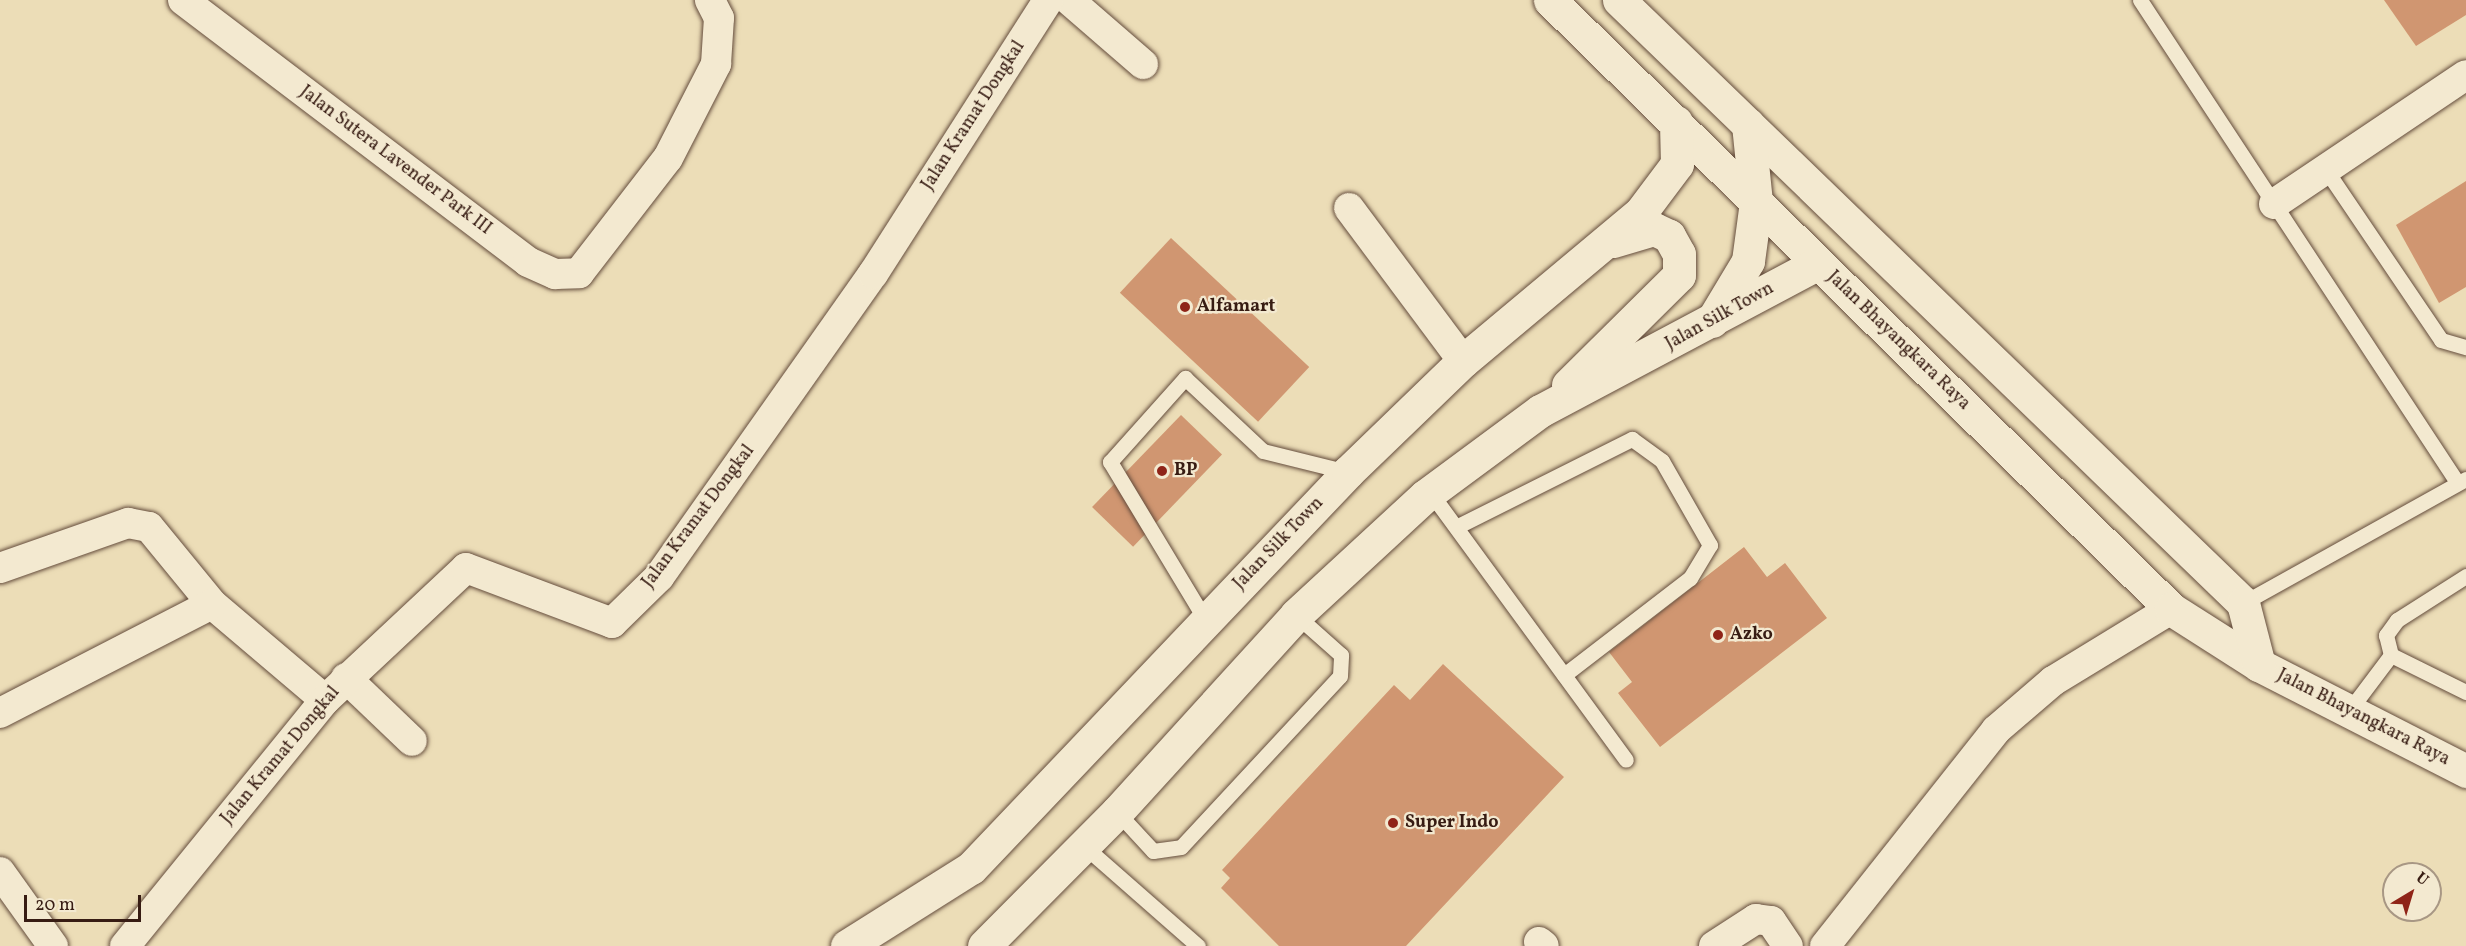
<!DOCTYPE html>
<html>
<head>
<meta charset="utf-8">
<style>
  body { margin:0 }
  #map { position:relative; width:2466px; height:946px; overflow:hidden; background:#ecddb7; font-family:Vollkorn,serif }
  div>[style] { position:absolute }
  [style*='--x'] { left:calc(var(--x)*1px); top:calc(var(--y)*1px); width:calc(var(--w)*1px); rotate:calc(var(--a)*1deg) }
  .building>* { inset:0; background:#d09671; transform-origin:0 0 }
  .roads { filter:drop-shadow(0 0 2px #644c3c) drop-shadow(0 0 2px #644c3c) }
  .service>* { height:15px; margin:-7.5px; padding:0 7.5px; transform-origin:7.5px; border-radius:7.5px; background:#f3e9d0 }
  .minor>* { height:30px; margin:-15px; padding:0 15px; transform-origin:15px; border-radius:15px; background:#f3e9d0 }
  .secondary>* { height:33px; margin:-16.5px; padding:0 16.5px; transform-origin:16.5px; border-radius:16.5px; background:#f3e9d0 }
  .dots>* { width:16px; height:16px; translate:-50% -50%; box-sizing:border-box; border:3px solid #f3e9d0; border-radius:50% }
  span { translate:-50% -50%; white-space:nowrap; text-align:center; line-height:1.15; -webkit-text-stroke:4.5px #f3e9d0; paint-order:stroke }
  .street-label { font-size:18px; color:#371c13 }
  .poi-label { font-size:18px; color:#371c13; font-weight:700 }
  .left { translate:0 -50%; text-align:left }
  .north { position:absolute; left:2382px; top:862px; width:60px; height:60px; box-sizing:border-box; background:#f3e9d0; border:2px solid #a89784; border-radius:50%; rotate:38deg; font-size:16px; font-weight:700; line-height:24px; text-align:center; color:#371c13 }
  .north::after { content:''; display:block; margin:auto; width:21px; height:27px; background:#8f2418; clip-path:polygon(50% 0,100% 100%,50% 72%,0 100%) }
  .scale { position:absolute; left:24px; top:895px; width:117px; height:27px; box-sizing:border-box; border:3px solid #371c13; border-top:0; padding-left:8px; font-size:18px; line-height:21px; white-space:nowrap; color:#371c13; -webkit-text-stroke:4px #f3e9d0; paint-order:stroke }
</style>
</head>
<body>
<div id="map">
  <div class="building">
    <i style="clip-path:polygon(2384px 0,2466px 0,2466px 15px,2416px 46px)"></i>
    <i style="clip-path:polygon(2466px 181px,2466px 287px,2439px 303px,2396px 225px)"></i>
    <i style="left:1171px;top:238px;width:189px;height:75px;rotate:43deg"></i>
    <i style="left:1181px;top:415px;width:57px;height:128px;rotate:44deg"></i>
    <i style="clip-path:polygon(1744px 547px,1767px 577px,1785px 563px,1827px 618px,1660px 747px,1618px 693px,1632px 682px,1609px 652px)"></i>
    <i style="clip-path:polygon(1443px 664px,1564px 777px,1406px 946px,1279px 946px,1221px 888px,1230px 878px,1222px 870px,1394px 685px,1410px 700px)"></i>
  </div>
  <div class="roads">
    <div class="service">
      <i style="--x:2140;--y:0;--w:577;--a:56.67"></i>
      <i style="--x:2326;--y:170;--w:205;--a:55.9"></i>
      <i style="--x:2441;--y:340;--w:26;--a:16"></i>
      <i style="--x:1425;--y:496;--w:15;--a:28"></i>
      <i style="--x:1438;--y:503;--w:318;--a:53.8"></i>
      <i style="--x:1456;--y:527;--w:197;--a:-26.6"></i>
      <i style="--x:1632;--y:439;--w:37;--a:36"></i>
      <i style="--x:1662;--y:461;--w:97;--a:60.3"></i>
      <i style="--x:1710;--y:545;--w:39;--a:121"></i>
      <i style="--x:1690;--y:578;--w:159;--a:142.4"></i>
      <i style="--x:2466;--y:576;--w:82;--a:147.5"></i>
      <i style="--x:2397;--y:620;--w:19;--a:126"></i>
      <i style="--x:2386;--y:635;--w:21;--a:76"></i>
      <i style="--x:2391;--y:655;--w:84;--a:26.3"></i>
      <i style="--x:2243;--y:603;--w:255;--a:-29.1"></i>
      <i style="--x:1206;--y:621;--w:186;--a:-121.1"></i>
      <i style="--x:1110;--y:462;--w:113;--a:-48.2"></i>
      <i style="--x:1185;--y:378;--w:107;--a:43.1"></i>
      <i style="--x:1263;--y:451;--w:88;--a:13.9"></i>
      <i style="--x:2348;--y:712;--w:71;--a:-53"></i>
      <i style="--x:1117;--y:812;--w:53;--a:47.3"></i>
      <i style="--x:1153;--y:851;--w:28;--a:-8"></i>
      <i style="--x:1181;--y:847;--w:233;--a:-47.1"></i>
      <i style="--x:1340;--y:676;--w:21;--a:-87"></i>
      <i style="--x:1341;--y:655;--w:60;--a:-138.4"></i>
      <i style="--x:1083;--y:845;--w:153;--a:41.3"></i>
    </div>
    <div class="minor">
      <i style="--x:183;--y:0;--w:433;--a:37.2"></i>
      <i style="--x:528;--y:262;--w:30;--a:24"></i>
      <i style="--x:555;--y:274;--w:24;--a:-2"></i>
      <i style="--x:579;--y:273;--w:145;--a:-52.3"></i>
      <i style="--x:668;--y:158;--w:106;--a:-62.9"></i>
      <i style="--x:716;--y:64;--w:46;--a:-86.3"></i>
      <i style="--x:719;--y:18;--w:20;--a:-117"></i>
      <i style="--x:1069;--y:0;--w:98;--a:40.9"></i>
      <i style="--x:2274;--y:204;--w:231;--a:-33.9"></i>
      <i style="--x:1349;--y:208;--w:191;--a:53.3"></i>
      <i style="--x:0;--y:568;--w:136;--a:-19.4"></i>
      <i style="--x:128;--y:523;--w:21;--a:11"></i>
      <i style="--x:149;--y:527;--w:99;--a:50.7"></i>
      <i style="--x:212;--y:604;--w:148;--a:40.3"></i>
      <i style="--x:346;--y:678;--w:91;--a:43.7"></i>
      <i style="--x:0;--y:713;--w:238;--a:-27.2"></i>
      <i style="--x:0;--y:872;--w:91;--a:54.4"></i>
      <i style="--x:1539;--y:942;--w:6;--a:39"></i>
      <i style="--x:125;--y:946;--w:317;--a:-50.9"></i>
      <i style="--x:325;--y:700;--w:193;--a:-43.1"></i>
      <i style="--x:466;--y:568;--w:156;--a:20.6"></i>
      <i style="--x:612;--y:623;--w:66;--a:-44.4"></i>
      <i style="--x:659;--y:577;--w:371;--a:-54.8"></i>
      <i style="--x:873;--y:274;--w:325;--a:-57.4"></i>
      <i style="--x:1714;--y:946;--w:50;--a:-32.7"></i>
      <i style="--x:1756;--y:919;--w:15;--a:8"></i>
      <i style="--x:1771;--y:921;--w:30;--a:56"></i>
      <i style="--x:1825;--y:946;--w:275;--a:-51.6"></i>
      <i style="--x:1996;--y:730;--w:75;--a:-40.7"></i>
      <i style="--x:2053;--y:681;--w:138;--a:-31.4"></i>
    </div>
    <div class="secondary">
      <i style="--x:1550;--y:0;--w:870;--a:44.44"></i>
      <i style="--x:2171;--y:609;--w:104;--a:32.5"></i>
      <i style="--x:2259;--y:665;--w:233;--a:27.1"></i>
      <i style="--x:1619;--y:0;--w:868;--a:44.02"></i>
      <i style="--x:2243;--y:603;--w:64;--a:75.5"></i>
      <i style="--x:1712;--y:321;--w:70;--a:-59"></i>
      <i style="--x:1748;--y:261;--w:60;--a:-82.3"></i>
      <i style="--x:1756;--y:202;--w:78;--a:-95.9"></i>
      <i style="--x:1568;--y:385;--w:156;--a:-44.7"></i>
      <i style="--x:1679;--y:275;--w:21;--a:-90"></i>
      <i style="--x:1679;--y:254;--w:21;--a:-119"></i>
      <i style="--x:1669;--y:236;--w:17;--a:-155"></i>
      <i style="--x:1654;--y:229;--w:43;--a:163.7"></i>
      <i style="--x:847;--y:946;--w:146;--a:-32.2"></i>
      <i style="--x:971;--y:868;--w:547;--a:-46.41"></i>
      <i style="--x:1348;--y:472;--w:160;--a:-44"></i>
      <i style="--x:1463;--y:361;--w:232;--a:-39.9"></i>
      <i style="--x:1641;--y:212;--w:60;--a:-53.1"></i>
      <i style="--x:1677;--y:164;--w:42;--a:-91.4"></i>
      <i style="--x:984;--y:946;--w:189;--a:-45.2"></i>
      <i style="--x:1117;--y:812;--w:266;--a:-47.7"></i>
      <i style="--x:1296;--y:615;--w:176;--a:-42.7"></i>
      <i style="--x:1425;--y:496;--w:143;--a:-36.5"></i>
      <i style="--x:1540;--y:411;--w:315;--a:-28"></i>
    </div>
  </div>
  <div class="dots">
    <i style="left:1185px;top:307px;background:#8f2418"></i>
    <i style="left:1162px;top:471px;background:#8f2418"></i>
    <i style="left:1718px;top:635px;background:#8f2418"></i>
    <i style="left:1393px;top:823px;background:#8f2418"></i>
  </div>
  <div class="street-label">
    <span style="left:974px;top:116px;rotate:-57deg">Jalan Kramat Dongkal</span>
    <span style="left:395px;top:161px;rotate:37deg">Jalan Sutera Lavender Park III</span>
    <span style="left:1720px;top:317px;rotate:-29deg">Jalan Silk Town</span>
    <span style="left:1898px;top:341px;rotate:44deg">Jalan Bhayangkara Raya</span>
    <span style="left:699px;top:517px;rotate:-53deg">Jalan Kramat Dongkal</span>
    <span style="left:1279px;top:544px;rotate:-46deg">Jalan Silk Town</span>
    <span style="left:2363px;top:718px;rotate:27deg">Jalan Bhayangkara Raya</span>
    <span style="left:281px;top:756px;rotate:-50deg">Jalan Kramat Dongkal</span>
  </div>
  <div class="poi-label">
    <span class="left" style="left:1197px;top:307px">Alfamart</span>
    <span class="left" style="left:1174px;top:471px">BP</span>
    <span class="left" style="left:1730px;top:635px">Azko</span>
    <span class="left" style="left:1405px;top:823px">Super Indo</span>
  </div>
  <div class="north">U</div>
  <div class="scale">20 m</div>
</div>
</body>
</html>
